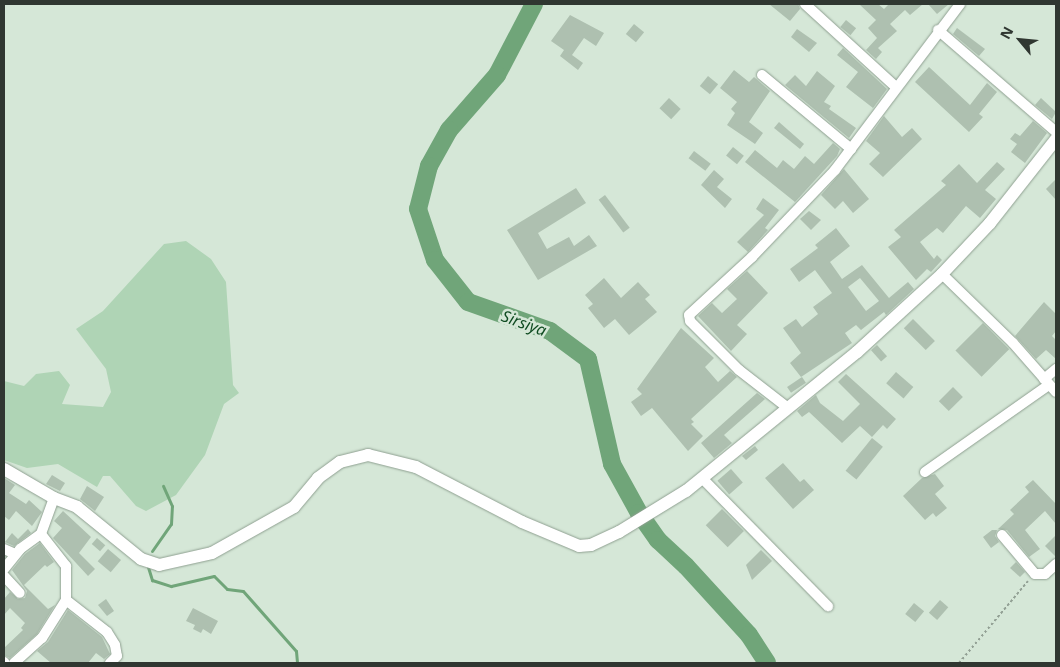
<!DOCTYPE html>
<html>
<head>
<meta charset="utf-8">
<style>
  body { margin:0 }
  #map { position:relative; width:1060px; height:667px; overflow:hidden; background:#d5e7d7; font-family:"Noto Sans",sans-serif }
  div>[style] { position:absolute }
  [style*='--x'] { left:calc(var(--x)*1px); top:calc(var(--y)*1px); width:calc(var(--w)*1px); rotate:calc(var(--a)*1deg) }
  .green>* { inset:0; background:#afd4b5 }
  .stream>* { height:3px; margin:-1.5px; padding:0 1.5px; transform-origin:1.5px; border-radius:1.5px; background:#70a579 }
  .river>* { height:18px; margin:-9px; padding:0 9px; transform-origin:9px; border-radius:9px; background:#70a579 }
  .building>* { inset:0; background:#aec0b0; transform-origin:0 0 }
  .path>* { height:2px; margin-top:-1px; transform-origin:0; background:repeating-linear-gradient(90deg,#92a094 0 2.5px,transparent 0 5px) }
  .roads { filter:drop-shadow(0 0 1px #8fa091) drop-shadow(0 0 1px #8fa091) }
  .minor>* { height:10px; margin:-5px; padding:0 5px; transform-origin:5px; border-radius:5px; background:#fff }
  .tertiary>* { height:12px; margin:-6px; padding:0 6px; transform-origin:6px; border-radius:6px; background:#fff }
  span { translate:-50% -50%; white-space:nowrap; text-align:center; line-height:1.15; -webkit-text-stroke:5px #d5e7d7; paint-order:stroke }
  .water-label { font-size:16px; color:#104c22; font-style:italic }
  .frame { position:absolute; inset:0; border:5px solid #303731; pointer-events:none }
  .north { position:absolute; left:995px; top:15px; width:50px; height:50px; -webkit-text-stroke:4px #d5e7d7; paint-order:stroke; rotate:298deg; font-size:14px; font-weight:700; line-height:20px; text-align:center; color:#303731 }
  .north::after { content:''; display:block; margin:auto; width:18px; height:22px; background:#303731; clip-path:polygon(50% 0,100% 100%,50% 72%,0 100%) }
</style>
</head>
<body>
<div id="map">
  <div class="green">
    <i style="clip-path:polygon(186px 241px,211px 259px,226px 282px,233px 385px,239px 393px,224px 404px,205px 455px,176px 495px,146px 511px,136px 506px,110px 476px,103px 476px,97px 487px,58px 464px,27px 468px,4px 460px,4px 381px,24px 386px,36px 374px,59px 371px,70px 385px,62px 404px,103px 407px,111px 392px,106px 369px,76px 329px,103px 311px,164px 244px)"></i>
  </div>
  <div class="stream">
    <i style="--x:152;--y:551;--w:33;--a:-55"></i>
    <i style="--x:171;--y:524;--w:18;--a:-87"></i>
    <i style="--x:172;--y:506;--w:22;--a:-114"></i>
    <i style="--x:148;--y:567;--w:14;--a:73"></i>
    <i style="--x:152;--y:580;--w:20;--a:18"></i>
    <i style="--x:171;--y:586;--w:44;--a:-13.1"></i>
    <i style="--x:214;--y:576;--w:18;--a:45"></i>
    <i style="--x:227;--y:589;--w:16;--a:7"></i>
    <i style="--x:243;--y:591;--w:80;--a:48.5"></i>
    <i style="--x:296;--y:651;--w:12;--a:85"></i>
  </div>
  <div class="river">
    <i style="--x:534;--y:4;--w:80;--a:117.5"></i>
    <i style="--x:497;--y:75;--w:73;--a:131.1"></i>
    <i style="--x:449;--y:130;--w:41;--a:119.1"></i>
    <i style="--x:429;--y:166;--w:44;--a:104.3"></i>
    <i style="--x:418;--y:209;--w:54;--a:71.6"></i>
    <i style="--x:435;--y:260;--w:53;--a:51.8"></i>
    <i style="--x:468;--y:302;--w:87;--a:19.5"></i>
    <i style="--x:550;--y:331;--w:47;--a:36.4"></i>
    <i style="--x:588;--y:359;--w:108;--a:77.1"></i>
    <i style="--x:612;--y:464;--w:56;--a:61.1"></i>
    <i style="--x:639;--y:513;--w:33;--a:55"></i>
    <i style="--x:658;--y:540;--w:38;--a:43"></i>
    <i style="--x:686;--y:566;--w:93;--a:47.6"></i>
    <i style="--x:749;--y:635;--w:33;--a:57"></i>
  </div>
  <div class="building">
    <i style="clip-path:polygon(769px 4px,798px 4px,800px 9px,790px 21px)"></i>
    <i style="clip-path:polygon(859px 4px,878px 4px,884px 9px,889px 4px,923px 4px,910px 15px,905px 10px,890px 24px,897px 31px,878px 48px,882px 52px,876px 59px,866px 50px,877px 38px,868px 28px,876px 20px)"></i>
    <i style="clip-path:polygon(928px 4px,949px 4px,937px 14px)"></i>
    <i style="clip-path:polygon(570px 15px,604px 33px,596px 46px,584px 38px,572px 55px,583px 63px,578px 70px,560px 56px,564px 50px,551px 41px)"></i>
    <i style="left:846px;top:20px;width:13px;height:9px;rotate:39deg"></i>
    <i style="left:634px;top:24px;width:13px;height:13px;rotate:39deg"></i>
    <i style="clip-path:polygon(957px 28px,985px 49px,979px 56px,953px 34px)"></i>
    <i style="clip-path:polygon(797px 29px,817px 43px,809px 52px,791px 37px)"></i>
    <i style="clip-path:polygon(843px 48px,887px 89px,873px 108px,846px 87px,858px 72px,837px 55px)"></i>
    <i style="clip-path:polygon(929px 67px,970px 105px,987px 83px,997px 92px,979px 114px,983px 117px,969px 132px,915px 82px)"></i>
    <i style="clip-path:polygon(734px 70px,749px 82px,754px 77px,770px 91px,749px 122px,763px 133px,755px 144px,727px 125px,735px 113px,731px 109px,737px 102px,720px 88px)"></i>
    <i style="clip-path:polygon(817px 71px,835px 86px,824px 102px,831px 106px,829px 109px,856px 128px,849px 138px,785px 85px,795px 75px,806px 86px)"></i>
    <i style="left:708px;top:76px;width:13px;height:13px;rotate:39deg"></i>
    <i style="left:669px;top:98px;width:16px;height:14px;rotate:43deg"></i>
    <i style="clip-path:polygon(1041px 98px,1056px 112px,1052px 119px,1035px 105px)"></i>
    <i style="clip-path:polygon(884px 116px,902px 137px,912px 128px,922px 139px,883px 177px,869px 164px,880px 153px,866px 141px)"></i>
    <i style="clip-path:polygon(1033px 121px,1047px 133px,1025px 163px,1011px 152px,1017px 144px,1010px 139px,1015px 133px,1020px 136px)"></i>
    <i style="clip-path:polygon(779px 122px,804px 144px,800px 149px,774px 128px)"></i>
    <i style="clip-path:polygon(833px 143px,840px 149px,837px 156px,795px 202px,745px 162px,755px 150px,777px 168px,783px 160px,794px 169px,805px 156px,814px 164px)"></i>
    <i style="left:733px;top:147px;width:14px;height:11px;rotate:39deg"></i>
    <i style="left:694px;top:151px;width:21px;height:9px;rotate:37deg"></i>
    <i style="clip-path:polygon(997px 162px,1005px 169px,985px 190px,996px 199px,980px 218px,966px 206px,943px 233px,937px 228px,920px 242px,934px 259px,937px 255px,942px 260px,931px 272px,927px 269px,916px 280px,888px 247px,901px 237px,894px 230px,946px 185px,941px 181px,959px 164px,977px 183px)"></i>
    <i style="clip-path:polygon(844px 169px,869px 199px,853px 213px,843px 201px,835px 209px,821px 195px)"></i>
    <i style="clip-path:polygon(714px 170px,724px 179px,717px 187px,732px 199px,725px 208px,701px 185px)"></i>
    <i style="clip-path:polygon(1056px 179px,1056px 200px,1046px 189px)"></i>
    <i style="clip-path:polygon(576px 188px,586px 203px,538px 233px,547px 249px,569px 237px,574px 246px,589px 235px,597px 246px,538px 280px,507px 230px)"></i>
    <i style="left:605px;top:195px;width:41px;height:8px;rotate:53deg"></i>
    <i style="clip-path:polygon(763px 198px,779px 210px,765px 228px,768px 230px,748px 252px,737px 242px,764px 215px,756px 209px)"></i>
    <i style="clip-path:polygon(809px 211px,821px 220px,811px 230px,800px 219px)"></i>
    <i style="clip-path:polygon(evenodd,836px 228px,850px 246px,830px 262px,842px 279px,862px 265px,889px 298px,908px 282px,914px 289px,886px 315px,884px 312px,861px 330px,856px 325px,845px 333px,852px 343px,801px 377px,790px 363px,801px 353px,783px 328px,796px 319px,802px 327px,818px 314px,813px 307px,832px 293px,815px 270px,799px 282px,790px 269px,818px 248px,815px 245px,836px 228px,860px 278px,879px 301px,866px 311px,848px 287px,860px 278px)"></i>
    <i style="clip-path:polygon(747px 271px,768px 293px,737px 325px,747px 334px,731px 351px,698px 316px,712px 303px,722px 313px,737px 299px,727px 289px)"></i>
    <i style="clip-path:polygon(604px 278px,621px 298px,638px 282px,650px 295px,645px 299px,657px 312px,629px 335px,615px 319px,604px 328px,588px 308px,593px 304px,585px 295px)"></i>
    <i style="clip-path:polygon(1044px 302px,1056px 314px,1056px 331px,1052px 336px,1056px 340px,1056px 359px,1046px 350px,1036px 359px,1015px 336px)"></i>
    <i style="left:913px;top:319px;width:31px;height:13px;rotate:45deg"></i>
    <i style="left:983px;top:323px;width:37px;height:39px;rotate:45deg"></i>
    <i style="clip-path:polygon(681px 328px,714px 358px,705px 367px,718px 382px,730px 371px,737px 377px,691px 419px,694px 422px,691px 424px,703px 436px,688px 451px,652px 408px,641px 416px,631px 402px,642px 394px,637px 389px)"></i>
    <i style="left:877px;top:345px;width:15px;height:8px;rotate:48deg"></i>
    <i style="left:896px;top:372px;width:23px;height:15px;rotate:41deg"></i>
    <i style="clip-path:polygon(846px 374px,896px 419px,887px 429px,883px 425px,872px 437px,860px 426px,842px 443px,809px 412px,802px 417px,797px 411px,816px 395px,820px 403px,843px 421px,860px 404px,838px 382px)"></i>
    <i style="left:802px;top:377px;width:7px;height:18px;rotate:56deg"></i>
    <i style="left:953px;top:387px;width:14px;height:20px;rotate:45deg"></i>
    <i style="clip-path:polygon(757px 393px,765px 399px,724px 435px,732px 443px,714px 458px,701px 443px)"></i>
    <i style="left:872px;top:438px;width:14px;height:42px;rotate:39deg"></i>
    <i style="clip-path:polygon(755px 446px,758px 450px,746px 460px,742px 456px)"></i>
    <i style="clip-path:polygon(783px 463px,800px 482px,804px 479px,814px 490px,793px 509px,765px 478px)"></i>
    <i style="left:731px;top:469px;width:18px;height:18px;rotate:49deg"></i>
    <i style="clip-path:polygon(935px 474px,944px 486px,935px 494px,947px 508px,936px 517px,933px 513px,925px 520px,903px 496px,922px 478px)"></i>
    <i style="clip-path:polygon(52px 475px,65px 483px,60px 491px,46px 484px)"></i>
    <i style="clip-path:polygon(4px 478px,15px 485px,9px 493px,26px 504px,29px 500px,42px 512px,32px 526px,16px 511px,9px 520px,4px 516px)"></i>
    <i style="clip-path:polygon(1033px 480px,1056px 504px,1056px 524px,1045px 511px,1025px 530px,1040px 549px,1029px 557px,1007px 530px,998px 529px,1014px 514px,1010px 510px,1029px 492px,1025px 487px)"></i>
    <i style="clip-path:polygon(87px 486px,104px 497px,95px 511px,80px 499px)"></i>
    <i style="left:722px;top:509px;width:31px;height:23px;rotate:45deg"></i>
    <i style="clip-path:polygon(63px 511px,91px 537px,79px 553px,95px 569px,88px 576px,53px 538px,62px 528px,54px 521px)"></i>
    <i style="clip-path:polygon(28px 529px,31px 533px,14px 546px,5px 542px,12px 533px,18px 539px)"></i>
    <i style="clip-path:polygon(992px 530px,997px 530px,995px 536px,999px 542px,991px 548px,983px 537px)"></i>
    <i style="clip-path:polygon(1056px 535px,1056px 557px,1045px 546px)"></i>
    <i style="left:97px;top:538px;width:11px;height:8px;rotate:41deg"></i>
    <i style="clip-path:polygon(40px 543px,54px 562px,47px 567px,45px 565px,24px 585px,48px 609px,55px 605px,37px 634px,10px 658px,4px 655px,4px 648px,23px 630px,21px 628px,25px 623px,10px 608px,4px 615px,4px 599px,10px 592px,18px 599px,25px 598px,27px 591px,12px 570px,25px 554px)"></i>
    <i style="left:108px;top:549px;width:17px;height:16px;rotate:40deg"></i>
    <i style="clip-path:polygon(761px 550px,772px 561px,752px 580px,746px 565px)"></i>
    <i style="clip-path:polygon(1016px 562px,1025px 572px,1020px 577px,1010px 568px)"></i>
    <i style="clip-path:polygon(106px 599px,114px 611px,107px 616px,98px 605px)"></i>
    <i style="left:940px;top:600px;width:11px;height:17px;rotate:41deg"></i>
    <i style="left:914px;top:603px;width:13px;height:14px;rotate:39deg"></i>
    <i style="clip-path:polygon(193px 608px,218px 621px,211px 634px,203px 629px,201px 633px,193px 629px,195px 625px,186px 621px)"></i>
    <i style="clip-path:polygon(68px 610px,102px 637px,110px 654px,104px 659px,96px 653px,88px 663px,51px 663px,37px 651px,48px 642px)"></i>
  </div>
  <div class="path">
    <i style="--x:959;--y:663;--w:107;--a:-49.9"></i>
  </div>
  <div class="roads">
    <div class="minor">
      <i style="--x:805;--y:4;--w:123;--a:42.4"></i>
      <i style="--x:938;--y:30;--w:156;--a:40.8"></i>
      <i style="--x:762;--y:75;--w:116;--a:39.7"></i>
      <i style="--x:942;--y:274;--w:99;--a:44.2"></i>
      <i style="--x:1013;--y:343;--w:65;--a:48.7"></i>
      <i style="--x:1044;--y:379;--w:16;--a:-40"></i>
      <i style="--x:788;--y:408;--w:62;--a:-142.2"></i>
      <i style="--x:739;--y:370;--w:69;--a:-135"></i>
      <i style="--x:690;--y:321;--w:6;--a:-99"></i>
      <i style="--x:689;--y:315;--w:86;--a:-42.6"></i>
      <i style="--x:752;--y:257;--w:120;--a:-46.3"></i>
      <i style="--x:835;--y:170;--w:208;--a:-53"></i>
      <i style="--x:925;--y:472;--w:151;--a:-35.1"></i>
      <i style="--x:702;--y:478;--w:180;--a:45.5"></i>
      <i style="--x:54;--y:498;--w:38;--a:110"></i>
      <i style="--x:41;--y:534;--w:41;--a:52"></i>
      <i style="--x:66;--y:566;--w:34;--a:90"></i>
      <i style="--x:66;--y:600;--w:52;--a:38"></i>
      <i style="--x:107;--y:632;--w:15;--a:58"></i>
      <i style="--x:115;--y:645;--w:11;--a:80"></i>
      <i style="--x:117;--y:656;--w:10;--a:135"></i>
      <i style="--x:1002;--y:535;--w:51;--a:49.8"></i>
      <i style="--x:1035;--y:574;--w:10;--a:0"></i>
      <i style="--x:1045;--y:574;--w:15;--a:-42"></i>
      <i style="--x:4;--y:549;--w:12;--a:24"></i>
      <i style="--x:4;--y:569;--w:26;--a:-51"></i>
      <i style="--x:20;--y:549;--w:26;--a:-36"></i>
      <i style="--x:4;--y:576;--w:23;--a:47"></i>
      <i style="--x:4;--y:662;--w:1;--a:45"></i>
      <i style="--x:14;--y:663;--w:38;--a:-42"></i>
      <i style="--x:42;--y:638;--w:45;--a:-57.7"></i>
    </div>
    <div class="tertiary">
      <i style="--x:4;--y:469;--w:58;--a:30.1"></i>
      <i style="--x:54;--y:498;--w:25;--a:21"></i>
      <i style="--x:77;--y:507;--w:82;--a:39.1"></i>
      <i style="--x:141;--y:559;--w:19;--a:18"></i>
      <i style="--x:159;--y:565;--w:54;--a:-12.8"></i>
      <i style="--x:212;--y:553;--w:94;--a:-29.3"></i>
      <i style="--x:294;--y:507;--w:38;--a:-50"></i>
      <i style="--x:318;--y:478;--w:27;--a:-36"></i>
      <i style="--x:340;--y:462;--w:29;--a:-14"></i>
      <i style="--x:368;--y:455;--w:49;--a:14"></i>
      <i style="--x:416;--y:467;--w:119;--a:27.4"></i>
      <i style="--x:522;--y:522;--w:62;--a:22.8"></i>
      <i style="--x:579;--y:546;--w:12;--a:-5"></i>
      <i style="--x:591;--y:545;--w:31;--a:-25"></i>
      <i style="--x:619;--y:532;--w:79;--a:-31.5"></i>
      <i style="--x:686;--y:491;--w:220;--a:-39.1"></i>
      <i style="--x:857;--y:352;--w:115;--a:-42.5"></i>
      <i style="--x:942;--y:274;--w:70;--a:-46.7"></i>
      <i style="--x:990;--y:223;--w:107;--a:-51.8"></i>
    </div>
  </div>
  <div class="water-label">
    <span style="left:524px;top:323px;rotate:20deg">Sirsiya</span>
  </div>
  <div class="frame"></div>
  <div class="north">N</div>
</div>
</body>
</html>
